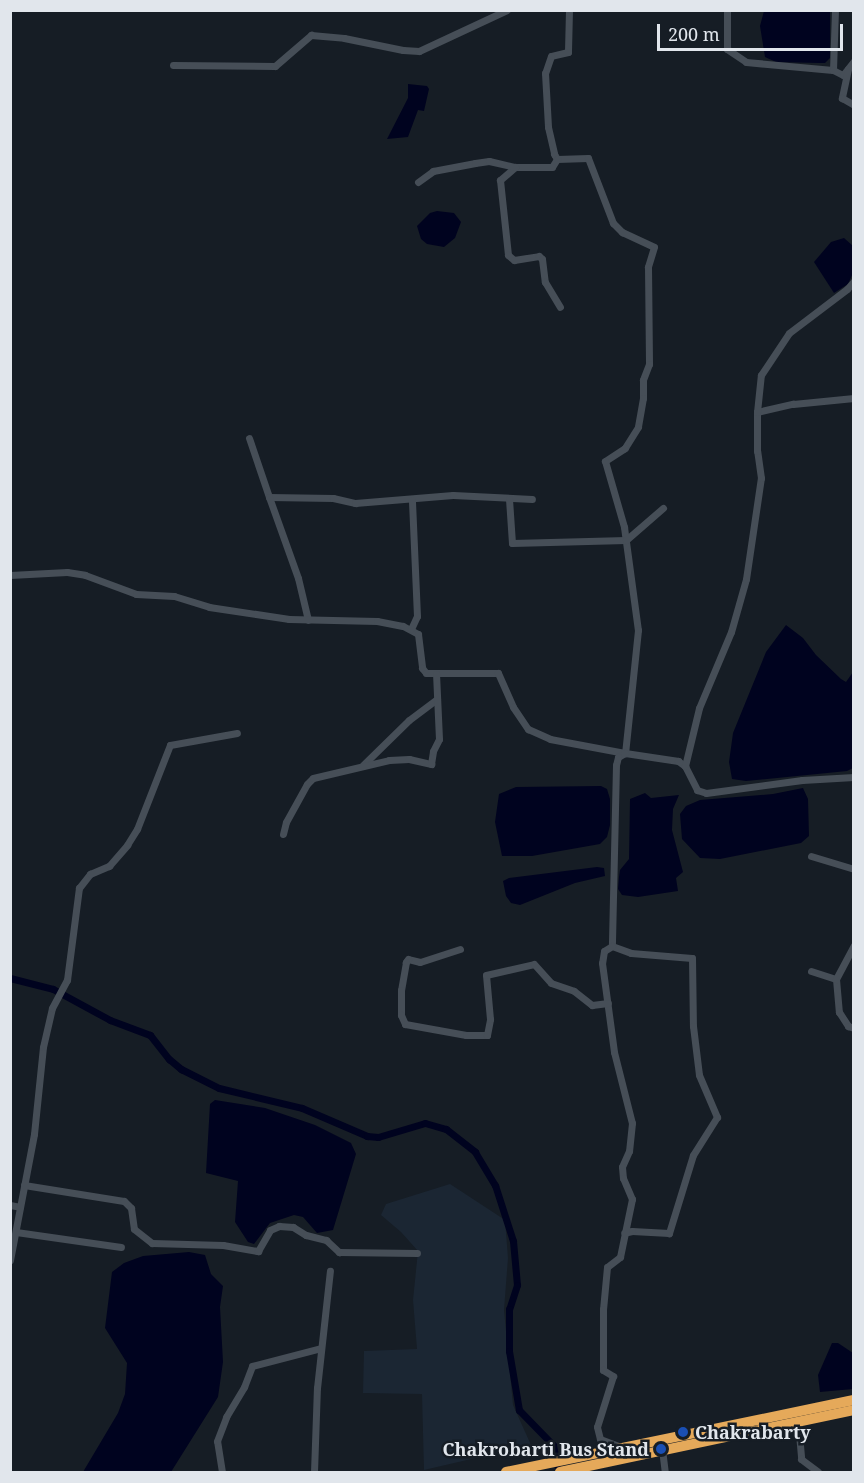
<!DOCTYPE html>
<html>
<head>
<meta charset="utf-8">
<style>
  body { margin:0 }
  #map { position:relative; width:864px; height:1483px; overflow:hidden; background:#161d25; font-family:"Noto Serif",serif }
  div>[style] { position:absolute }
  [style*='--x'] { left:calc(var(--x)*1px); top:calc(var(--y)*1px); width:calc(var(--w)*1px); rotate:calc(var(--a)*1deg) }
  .built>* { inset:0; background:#1b2633 }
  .water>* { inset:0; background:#00031f }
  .canal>* { height:7px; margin:-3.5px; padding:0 3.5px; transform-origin:3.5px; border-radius:3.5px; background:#00031f }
  .minor>* { height:7px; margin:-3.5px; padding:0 3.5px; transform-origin:3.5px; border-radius:3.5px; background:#464e57 }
  .highway>* { height:10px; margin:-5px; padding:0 5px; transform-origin:5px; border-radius:5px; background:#e5a95a }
  .dots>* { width:16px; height:16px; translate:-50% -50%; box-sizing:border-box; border:3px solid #161d25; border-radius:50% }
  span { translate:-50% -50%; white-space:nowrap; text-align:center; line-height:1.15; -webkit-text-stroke:5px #161d25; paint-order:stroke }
  .poi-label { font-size:18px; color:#e1e6ec; font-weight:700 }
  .left { translate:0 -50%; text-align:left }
  .right { translate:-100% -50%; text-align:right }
  .frame { position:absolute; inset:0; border:12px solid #e1e6ec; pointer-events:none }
  .scale { position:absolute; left:657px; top:24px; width:186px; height:27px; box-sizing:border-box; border:3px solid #e1e6ec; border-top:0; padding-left:8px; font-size:18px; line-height:21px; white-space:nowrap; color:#e1e6ec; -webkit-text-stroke:4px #161d25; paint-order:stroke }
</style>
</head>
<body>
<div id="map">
  <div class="built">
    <i style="clip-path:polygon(450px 1184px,505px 1220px,508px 1258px,504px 1310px,513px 1405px,531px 1445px,424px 1470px,422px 1394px,363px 1393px,364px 1351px,417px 1349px,413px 1300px,418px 1251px,401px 1232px,381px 1215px,386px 1204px)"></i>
  </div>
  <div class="water">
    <i style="clip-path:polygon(764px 11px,830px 11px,830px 58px,825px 63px,820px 63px,776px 62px,765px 57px,760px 26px)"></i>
    <i style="clip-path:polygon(408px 84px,427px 86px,429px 89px,424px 111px,418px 110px,408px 137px,387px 139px,408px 98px)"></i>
    <i style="clip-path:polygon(437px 211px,454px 213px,461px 222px,455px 238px,444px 247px,427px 244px,421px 239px,417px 226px,430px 213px)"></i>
    <i style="clip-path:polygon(844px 238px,853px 246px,853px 273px,848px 284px,834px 293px,814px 262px,831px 242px)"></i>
    <i style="clip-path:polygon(786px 625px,803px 638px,816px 655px,841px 679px,846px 682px,853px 672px,853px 768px,847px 771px,746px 781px,732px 779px,729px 762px,733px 733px,766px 652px)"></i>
    <i style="clip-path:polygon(601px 786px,607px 789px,610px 799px,610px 825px,607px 837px,600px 844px,532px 856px,502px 856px,495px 822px,499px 794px,516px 787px)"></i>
    <i style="clip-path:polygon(803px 788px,808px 799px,809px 836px,801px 843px,720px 859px,700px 858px,682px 839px,680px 814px,686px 806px,700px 800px,773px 794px)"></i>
    <i style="clip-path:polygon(645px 793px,651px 798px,679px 795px,673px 809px,672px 830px,683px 872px,676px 878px,678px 891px,638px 897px,622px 895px,618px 889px,619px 877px,620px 870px,629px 859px,630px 799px)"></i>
    <i style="clip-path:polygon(597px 867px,604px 868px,605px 876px,575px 883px,520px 905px,511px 903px,506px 896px,503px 881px,509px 878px)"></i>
    <i style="clip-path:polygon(215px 1100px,265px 1108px,315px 1125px,351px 1143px,356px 1154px,333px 1230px,317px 1233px,303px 1217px,294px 1215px,270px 1223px,254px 1244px,248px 1242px,235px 1222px,238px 1181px,206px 1173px,210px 1104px)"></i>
    <i style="clip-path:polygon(189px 1252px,205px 1255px,211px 1274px,223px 1286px,220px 1307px,223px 1362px,218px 1397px,171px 1472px,83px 1472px,118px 1413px,125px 1394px,127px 1363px,105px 1328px,112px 1272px,124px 1263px,143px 1256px)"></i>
    <i style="clip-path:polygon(832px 1343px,838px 1343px,853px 1353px,853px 1389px,820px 1392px,818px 1375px)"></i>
  </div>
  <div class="canal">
    <i style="--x:10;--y:978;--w:44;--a:14.3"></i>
    <i style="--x:53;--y:989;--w:65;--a:28.5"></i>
    <i style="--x:110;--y:1020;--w:43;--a:20.6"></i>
    <i style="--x:150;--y:1035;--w:31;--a:52"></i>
    <i style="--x:169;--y:1059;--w:16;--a:40"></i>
    <i style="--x:181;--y:1069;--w:42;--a:26.6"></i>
    <i style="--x:219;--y:1088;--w:85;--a:13.5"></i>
    <i style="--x:302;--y:1108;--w:71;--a:23.3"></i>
    <i style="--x:367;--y:1136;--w:11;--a:5"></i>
    <i style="--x:378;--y:1137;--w:49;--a:-16.6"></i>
    <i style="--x:425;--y:1123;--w:22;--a:16"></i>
    <i style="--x:446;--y:1129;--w:37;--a:38"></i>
    <i style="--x:475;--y:1152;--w:39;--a:59"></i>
    <i style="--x:495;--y:1185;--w:59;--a:72.2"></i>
    <i style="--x:513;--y:1241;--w:44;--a:84.8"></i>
    <i style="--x:517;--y:1285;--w:25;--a:108"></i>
    <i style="--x:509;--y:1309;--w:42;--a:90"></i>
    <i style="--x:509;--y:1351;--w:60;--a:80.4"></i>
    <i style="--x:519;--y:1410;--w:49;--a:45.8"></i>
    <i style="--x:553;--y:1445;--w:20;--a:79"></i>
  </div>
  <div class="minor">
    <i style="--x:569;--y:10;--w:42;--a:91.4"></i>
    <i style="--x:568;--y:52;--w:17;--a:167"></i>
    <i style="--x:551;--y:56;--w:18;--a:109"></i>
    <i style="--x:545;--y:73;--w:54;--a:86.8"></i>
    <i style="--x:548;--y:127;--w:28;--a:77"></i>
    <i style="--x:554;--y:154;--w:6;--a:59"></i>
    <i style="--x:557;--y:159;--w:31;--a:-2"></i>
    <i style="--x:588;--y:158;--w:70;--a:69"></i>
    <i style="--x:613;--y:223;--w:13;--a:45"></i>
    <i style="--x:622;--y:232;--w:35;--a:25"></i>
    <i style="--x:654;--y:247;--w:21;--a:107"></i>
    <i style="--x:648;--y:267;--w:97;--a:89.4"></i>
    <i style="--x:649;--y:364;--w:17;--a:111"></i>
    <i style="--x:643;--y:380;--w:18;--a:90"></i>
    <i style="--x:643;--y:398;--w:29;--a:100"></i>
    <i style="--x:638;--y:427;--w:25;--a:122"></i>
    <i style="--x:625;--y:448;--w:24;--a:147"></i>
    <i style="--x:605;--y:461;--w:69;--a:73.9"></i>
    <i style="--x:624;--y:527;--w:104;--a:82.3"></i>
    <i style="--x:638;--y:630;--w:124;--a:96"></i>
    <i style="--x:625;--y:753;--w:54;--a:8.6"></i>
    <i style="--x:678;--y:761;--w:9;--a:36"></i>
    <i style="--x:685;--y:766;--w:27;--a:63"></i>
    <i style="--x:697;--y:790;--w:9;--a:18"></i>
    <i style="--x:706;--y:793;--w:97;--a:-7.7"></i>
    <i style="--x:802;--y:780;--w:52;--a:-3.3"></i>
    <i style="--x:727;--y:10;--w:39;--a:90"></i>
    <i style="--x:727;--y:49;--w:23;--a:34"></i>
    <i style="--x:746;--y:62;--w:87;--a:5.3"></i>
    <i style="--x:835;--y:10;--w:60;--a:91.9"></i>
    <i style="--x:833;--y:70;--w:11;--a:27"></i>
    <i style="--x:843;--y:75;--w:18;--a:-52"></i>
    <i style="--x:173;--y:65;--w:102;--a:0.6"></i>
    <i style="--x:275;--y:66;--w:48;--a:-40.7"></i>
    <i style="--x:311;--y:35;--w:33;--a:5"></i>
    <i style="--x:344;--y:38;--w:60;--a:11.5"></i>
    <i style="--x:403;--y:50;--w:16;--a:4"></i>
    <i style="--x:419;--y:51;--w:97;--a:-25"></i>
    <i style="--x:848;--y:69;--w:30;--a:102"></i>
    <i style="--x:842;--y:98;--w:14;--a:30"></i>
    <i style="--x:557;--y:159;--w:9;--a:122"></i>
    <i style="--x:552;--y:167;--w:37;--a:180"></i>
    <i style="--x:515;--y:167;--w:20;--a:139"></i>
    <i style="--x:500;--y:180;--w:75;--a:83.9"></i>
    <i style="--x:508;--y:255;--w:8;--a:40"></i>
    <i style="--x:514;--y:260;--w:25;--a:-9"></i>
    <i style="--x:539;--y:256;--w:4;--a:45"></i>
    <i style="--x:542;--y:259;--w:23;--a:83"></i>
    <i style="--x:545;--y:282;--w:29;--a:59"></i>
    <i style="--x:418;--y:182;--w:19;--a:-36"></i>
    <i style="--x:433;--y:171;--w:43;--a:-10.8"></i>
    <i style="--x:475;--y:163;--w:14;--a:-8"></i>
    <i style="--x:489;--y:161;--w:27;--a:13"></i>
    <i style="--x:757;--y:412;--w:37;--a:-13"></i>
    <i style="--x:793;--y:404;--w:61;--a:-5.6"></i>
    <i style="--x:249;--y:438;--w:62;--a:71.3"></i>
    <i style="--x:269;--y:497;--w:64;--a:0.9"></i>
    <i style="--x:333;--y:498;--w:23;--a:13"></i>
    <i style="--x:355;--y:503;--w:98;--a:-4.7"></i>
    <i style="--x:453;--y:495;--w:79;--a:2.9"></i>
    <i style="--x:269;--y:497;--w:86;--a:70.3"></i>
    <i style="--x:298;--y:578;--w:43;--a:76.6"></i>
    <i style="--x:509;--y:499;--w:44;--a:86.1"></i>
    <i style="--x:512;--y:543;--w:114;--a:-1.5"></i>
    <i style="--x:626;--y:540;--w:49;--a:-40.9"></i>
    <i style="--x:10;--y:575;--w:57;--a:-3"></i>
    <i style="--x:67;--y:572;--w:18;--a:9"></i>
    <i style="--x:85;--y:575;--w:54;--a:20.4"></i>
    <i style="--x:136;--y:594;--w:38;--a:3"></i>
    <i style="--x:174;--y:596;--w:37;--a:17"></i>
    <i style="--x:209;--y:607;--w:81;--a:8.5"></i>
    <i style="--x:289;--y:619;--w:88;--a:1.3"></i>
    <i style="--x:377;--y:621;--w:26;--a:11"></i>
    <i style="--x:403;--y:626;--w:17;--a:28"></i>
    <i style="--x:418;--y:634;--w:34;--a:83"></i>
    <i style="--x:422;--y:668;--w:6;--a:51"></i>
    <i style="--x:426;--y:673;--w:72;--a:0"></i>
    <i style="--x:498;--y:673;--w:37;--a:66"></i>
    <i style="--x:513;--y:707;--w:27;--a:56"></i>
    <i style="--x:528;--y:729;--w:24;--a:24"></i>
    <i style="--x:550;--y:739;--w:76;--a:10.6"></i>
    <i style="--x:625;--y:753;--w:8;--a:150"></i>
    <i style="--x:618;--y:757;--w:8;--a:104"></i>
    <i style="--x:616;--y:765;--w:181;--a:91.3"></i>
    <i style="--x:612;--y:946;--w:20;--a:20"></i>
    <i style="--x:631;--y:953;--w:61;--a:4.7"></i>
    <i style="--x:692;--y:958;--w:68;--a:89.2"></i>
    <i style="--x:693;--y:1026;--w:49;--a:83"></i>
    <i style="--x:699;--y:1075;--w:46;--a:66.8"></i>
    <i style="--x:717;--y:1117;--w:45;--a:122.3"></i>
    <i style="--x:693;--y:1155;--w:82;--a:107.1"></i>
    <i style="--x:669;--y:1233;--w:37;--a:-177"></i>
    <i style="--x:632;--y:1231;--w:8;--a:166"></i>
    <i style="--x:411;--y:629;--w:14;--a:-65"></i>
    <i style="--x:417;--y:616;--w:116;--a:-92.5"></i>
    <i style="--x:363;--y:765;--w:64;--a:-44.4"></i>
    <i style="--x:409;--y:720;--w:35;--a:-37"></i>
    <i style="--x:685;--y:766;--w:60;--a:-76.4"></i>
    <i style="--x:699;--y:708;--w:82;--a:-67.2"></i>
    <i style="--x:731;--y:632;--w:55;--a:-74.2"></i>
    <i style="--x:746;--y:579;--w:102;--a:-81.6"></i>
    <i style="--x:761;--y:478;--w:27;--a:-98"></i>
    <i style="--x:757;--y:451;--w:39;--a:-90"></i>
    <i style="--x:757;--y:412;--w:37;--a:-84"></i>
    <i style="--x:761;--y:375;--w:50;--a:-56.3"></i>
    <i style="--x:789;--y:333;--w:73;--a:-37.2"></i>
    <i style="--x:847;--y:289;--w:11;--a:-49"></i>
    <i style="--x:283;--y:834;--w:12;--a:-76"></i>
    <i style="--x:286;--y:822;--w:43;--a:-61.1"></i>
    <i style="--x:307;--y:784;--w:8;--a:-45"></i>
    <i style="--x:313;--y:778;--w:78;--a:-13.3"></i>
    <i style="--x:389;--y:760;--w:20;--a:-3"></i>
    <i style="--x:409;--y:759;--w:23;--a:13"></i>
    <i style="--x:431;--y:764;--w:13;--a:-81"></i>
    <i style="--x:433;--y:751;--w:13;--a:-63"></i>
    <i style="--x:439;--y:739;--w:65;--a:-92.6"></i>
    <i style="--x:811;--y:856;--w:45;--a:16.8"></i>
    <i style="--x:612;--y:946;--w:9;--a:148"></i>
    <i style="--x:604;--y:951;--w:12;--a:99"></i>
    <i style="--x:602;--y:963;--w:90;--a:82.3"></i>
    <i style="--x:614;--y:1052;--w:73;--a:75.8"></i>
    <i style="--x:632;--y:1123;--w:28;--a:96"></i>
    <i style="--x:629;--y:1151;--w:17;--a:114"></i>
    <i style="--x:622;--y:1167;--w:11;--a:85"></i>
    <i style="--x:623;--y:1178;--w:23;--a:67"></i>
    <i style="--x:632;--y:1199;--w:59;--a:101.7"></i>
    <i style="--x:620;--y:1257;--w:16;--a:142"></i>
    <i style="--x:607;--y:1267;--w:42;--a:95.4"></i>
    <i style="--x:603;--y:1309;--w:61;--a:90"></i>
    <i style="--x:603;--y:1370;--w:12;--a:31"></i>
    <i style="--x:613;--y:1376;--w:53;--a:107.4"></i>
    <i style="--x:597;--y:1427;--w:12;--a:76"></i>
    <i style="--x:600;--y:1439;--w:22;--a:21"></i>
    <i style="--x:460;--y:949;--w:42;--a:162"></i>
    <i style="--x:420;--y:962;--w:12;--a:-166"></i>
    <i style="--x:408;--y:959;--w:4;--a:124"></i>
    <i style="--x:406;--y:962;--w:28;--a:100"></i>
    <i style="--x:401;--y:990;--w:25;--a:90"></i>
    <i style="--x:401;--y:1015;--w:10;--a:66"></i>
    <i style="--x:405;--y:1024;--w:62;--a:10.2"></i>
    <i style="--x:466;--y:1035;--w:21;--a:0"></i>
    <i style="--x:487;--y:1035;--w:16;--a:-79"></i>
    <i style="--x:490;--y:1019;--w:44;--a:-95.2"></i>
    <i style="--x:486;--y:975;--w:49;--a:-12.9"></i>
    <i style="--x:534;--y:964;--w:25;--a:48"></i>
    <i style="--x:551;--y:983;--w:24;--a:19"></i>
    <i style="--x:574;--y:991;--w:23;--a:38"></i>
    <i style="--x:592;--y:1005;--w:16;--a:-7"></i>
    <i style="--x:811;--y:971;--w:26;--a:18"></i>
    <i style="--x:836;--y:979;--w:33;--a:85"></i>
    <i style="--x:839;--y:1012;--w:17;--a:57"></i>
    <i style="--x:848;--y:1026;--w:6;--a:18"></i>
    <i style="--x:836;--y:979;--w:38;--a:-62"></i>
    <i style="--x:24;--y:1185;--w:101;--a:9.1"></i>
    <i style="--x:124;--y:1201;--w:10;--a:45"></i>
    <i style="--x:131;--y:1208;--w:21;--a:82"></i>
    <i style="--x:134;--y:1229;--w:23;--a:38"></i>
    <i style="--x:152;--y:1243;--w:71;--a:1.6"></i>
    <i style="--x:223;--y:1245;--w:36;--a:10"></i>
    <i style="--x:258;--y:1251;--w:24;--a:-60"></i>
    <i style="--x:270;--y:1230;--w:10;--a:-24"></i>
    <i style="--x:279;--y:1226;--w:14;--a:4"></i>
    <i style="--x:293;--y:1227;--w:15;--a:32"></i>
    <i style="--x:306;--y:1235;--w:21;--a:14"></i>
    <i style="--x:326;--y:1240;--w:18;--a:43"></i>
    <i style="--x:339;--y:1252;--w:78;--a:0.7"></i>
    <i style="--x:10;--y:1205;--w:10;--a:11"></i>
    <i style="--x:16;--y:1232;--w:106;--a:8.1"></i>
    <i style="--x:10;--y:1260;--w:128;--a:-79.2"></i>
    <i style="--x:34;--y:1134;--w:87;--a:-84.1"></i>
    <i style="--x:43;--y:1047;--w:40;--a:-77"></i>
    <i style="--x:52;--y:1008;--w:32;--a:-62"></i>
    <i style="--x:67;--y:980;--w:93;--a:-82.6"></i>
    <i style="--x:79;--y:888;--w:18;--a:-52"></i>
    <i style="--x:90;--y:874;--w:21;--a:-23"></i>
    <i style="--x:109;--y:866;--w:28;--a:-49"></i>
    <i style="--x:127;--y:845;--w:19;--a:-58"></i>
    <i style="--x:137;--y:829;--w:90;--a:-68.6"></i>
    <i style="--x:170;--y:745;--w:68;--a:-10.2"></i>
    <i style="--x:798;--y:1422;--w:37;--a:85"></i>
    <i style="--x:801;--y:1459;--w:21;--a:37"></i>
    <i style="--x:662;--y:1449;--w:23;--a:83"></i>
    <i style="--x:222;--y:1472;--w:31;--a:-99"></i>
    <i style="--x:217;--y:1441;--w:26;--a:-69"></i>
    <i style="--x:226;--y:1417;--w:35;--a:-59"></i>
    <i style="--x:244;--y:1387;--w:22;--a:-69"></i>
    <i style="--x:252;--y:1366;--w:71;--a:-14.6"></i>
    <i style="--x:314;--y:1472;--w:84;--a:-88"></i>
    <i style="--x:317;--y:1388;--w:118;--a:-83.7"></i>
  </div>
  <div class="highway">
    <i style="--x:506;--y:1472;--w:355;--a:-11.7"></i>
    <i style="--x:560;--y:1472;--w:300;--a:-11.9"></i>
  </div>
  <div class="dots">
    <i style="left:683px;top:1432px;background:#1a4fb4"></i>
    <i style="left:661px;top:1449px;background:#1a4fb4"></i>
  </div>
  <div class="poi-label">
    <span class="left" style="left:695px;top:1432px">Chakrabarty</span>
    <span class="right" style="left:649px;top:1449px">Chakrobarti Bus Stand</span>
  </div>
  <div class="frame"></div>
  <div class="scale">200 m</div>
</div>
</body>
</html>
